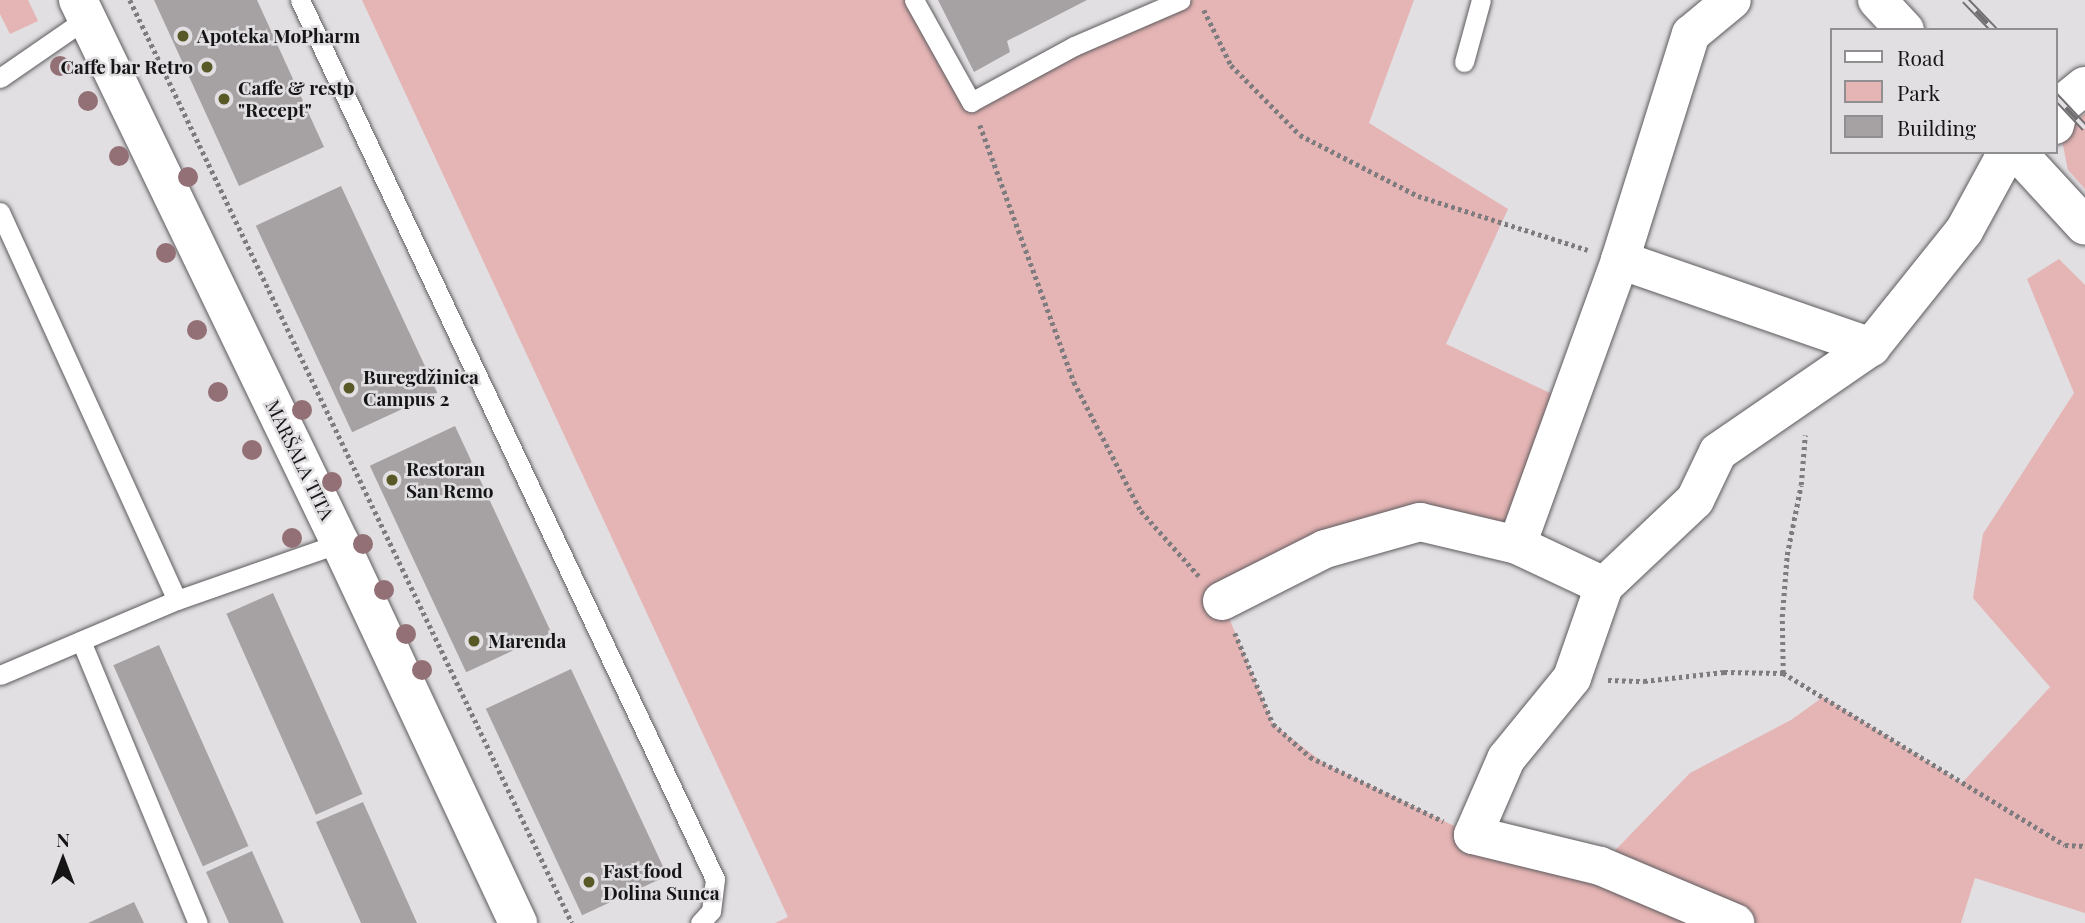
<!DOCTYPE html>
<html>
<head>
<meta charset="utf-8">
<style>
  body { margin:0 }
  #map { position:relative; width:2085px; height:923px; overflow:hidden; background:#e1dfe2; font-family:"Playfair Display",serif }
  div>[style] { position:absolute }
  [style*='--x'] { left:calc(var(--x)*1px); top:calc(var(--y)*1px); width:calc(var(--w)*1px); rotate:calc(var(--a)*1deg) }
  .green>* { inset:0; background:#e5b4b4 }
  .building>* { inset:0; background:#a6a1a3; transform-origin:0 0 }
  .path>* { height:4.5px; margin-top:-2.25px; transform-origin:0; background:repeating-linear-gradient(90deg,#7e7c7e 0 3.5px,transparent 0 7px) }
  .roads { filter:drop-shadow(0 0 2px #5e5b5e) drop-shadow(0 0 2px #5e5b5e) }
  .lane>* { height:19px; margin:-9.5px; padding:0 9.5px; transform-origin:9.5px; border-radius:9.5px; background:#fff }
  .street>* { height:38px; margin:-19px; padding:0 19px; transform-origin:19px; border-radius:19px; background:#fff }
  .secondary>* { height:38px; margin:-19px; padding:0 19px; transform-origin:19px; border-radius:19px; background:#fff }
  .primary>* { height:38px; margin:-19px; padding:0 19px; transform-origin:19px; border-radius:19px; background:#fff }
  .rail>* { height:8px; margin-top:-4px; transform-origin:0; background:repeating-linear-gradient(90deg,#e1dfe2 0 16px,#716f71 0 32px); box-sizing:border-box; border-block:2px solid #716f71 }
  .trees>* { width:20px; height:20px; margin:-10px; border-radius:50%; background:#927075 }
  .dots>* { width:19px; height:19px; translate:-50% -50%; box-sizing:border-box; border:4px solid #e1dfe2; border-radius:50% }
  span { translate:-50% -50%; white-space:nowrap; text-align:center; line-height:1.15; -webkit-text-stroke:5px #e1dfe2; paint-order:stroke }
  .poi-label { font-size:19px; color:#161516; font-weight:700 }
  .left { translate:0 -50%; text-align:left }
  .right { translate:-100% -50%; text-align:right }
  .street-label { font-size:19px; color:#161516 }
  .legend { position:absolute; left:1830px; top:28px; width:228px; height:126px; box-sizing:border-box; background:#e1dfe2; border:2px solid #908e90; margin:0; padding:9px 12px; list-style:none; font-size:21px; color:#161516 }
  .legend li { display:flex; align-items:center; gap:14px; height:35px }
  .legend b { width:35px; border:2px solid #908e90 }
  .north { position:absolute; left:28px; top:825px; width:70px; height:70px; -webkit-text-stroke:5px #e1dfe2; paint-order:stroke; rotate:0deg; font-size:19px; font-weight:700; line-height:28px; text-align:center; color:#161516 }
  .north::after { content:''; display:block; margin:auto; width:24px; height:32px; background:#161516; clip-path:polygon(50% 0,100% 100%,50% 72%,0 100%) }
</style>
</head>
<body>
<div id="map">
  <div class="green">
    <i style="clip-path:polygon(0 0,28px 0,38px 21px,10px 34px,0 14px)"></i>
    <i style="clip-path:polygon(362px 0,911px 0,972px 101px,1181px 0,1414px 0,1369px 123px,1508px 209px,1446px 344px,1569px 402px,1517px 545px,1420px 522px,1222px 601px,1273px 724px,1325px 764px,1473px 835px,1600px 866px,1690px 773px,1791px 720px,1823px 697px,1962px 783px,2050px 687px,1973px 598px,1983px 534px,2074px 393px,2027px 279px,2059px 259px,2085px 285px,2085px 913px,1975px 878px,1961px 923px,775px 923px,788px 917px)"></i>
    <i style="clip-path:polygon(2085px 114px,2085px 189px,2068px 170px,2060px 131px)"></i>
  </div>
  <div class="building">
    <i style="clip-path:polygon(154px 0,257px 0,324px 147px,239px 186px)"></i>
    <i style="clip-path:polygon(938px 0,1087px 0,1007px 41px,1010px 52px,974px 72px)"></i>
    <i style="left:341px;top:186px;width:228px;height:94px;rotate:65deg"></i>
    <i style="left:455px;top:426px;width:228px;height:94px;rotate:65deg"></i>
    <i style="left:273px;top:593px;width:220px;height:51px;rotate:66deg"></i>
    <i style="left:159px;top:645px;width:220px;height:50px;rotate:66deg"></i>
    <i style="left:571px;top:669px;width:228px;height:94px;rotate:65deg"></i>
    <i style="clip-path:polygon(363px 802px,417px 923px,361px 923px,316px 822px)"></i>
    <i style="clip-path:polygon(252px 851px,284px 923px,229px 923px,206px 872px)"></i>
    <i style="clip-path:polygon(134px 902px,144px 923px,88px 923px)"></i>
  </div>
  <div class="path">
    <i style="--x:130;--y:0;--w:1023;--a:64.41"></i>
    <i style="--x:1204;--y:10;--w:61;--a:63.9"></i>
    <i style="--x:1231;--y:65;--w:98;--a:45.4"></i>
    <i style="--x:1300;--y:135;--w:133;--a:27.3"></i>
    <i style="--x:1418;--y:196;--w:178;--a:17.6"></i>
    <i style="--x:980;--y:125;--w:274;--a:69.9"></i>
    <i style="--x:1074;--y:382;--w:145;--a:62.6"></i>
    <i style="--x:1141;--y:511;--w:87;--a:48.3"></i>
    <i style="--x:1235;--y:633;--w:99;--a:67.3"></i>
    <i style="--x:1273;--y:724;--w:50;--a:41.7"></i>
    <i style="--x:1310;--y:757;--w:148;--a:25.7"></i>
    <i style="--x:1783;--y:673;--w:56;--a:-91"></i>
    <i style="--x:1782;--y:617;--w:62;--a:-85.4"></i>
    <i style="--x:1787;--y:555;--w:71;--a:-78.7"></i>
    <i style="--x:1801;--y:485;--w:50;--a:-85.4"></i>
    <i style="--x:1608;--y:680;--w:36;--a:2"></i>
    <i style="--x:1644;--y:681;--w:81;--a:-6.4"></i>
    <i style="--x:1724;--y:672;--w:59;--a:1"></i>
    <i style="--x:1783;--y:673;--w:330;--a:31.4"></i>
    <i style="--x:2065;--y:845;--w:20;--a:3"></i>
  </div>
  <div class="roads">
    <div class="lane">
      <i style="--x:300;--y:0;--w:972;--a:64.73"></i>
      <i style="--x:715;--y:879;--w:32;--a:97"></i>
      <i style="--x:711;--y:911;--w:16;--a:133"></i>
      <i style="--x:914;--y:0;--w:117;--a:60.8"></i>
      <i style="--x:971;--y:102;--w:117;--a:-28.5"></i>
      <i style="--x:1074;--y:46;--w:116;--a:-23.3"></i>
      <i style="--x:1464;--y:62;--w:64;--a:-74.7"></i>
      <i style="--x:0;--y:78;--w:106;--a:-34.6"></i>
      <i style="--x:0;--y:212;--w:426;--a:65.5"></i>
      <i style="--x:81;--y:641;--w:305;--a:67.5"></i>
      <i style="--x:0;--y:675;--w:192;--a:-23"></i>
      <i style="--x:177;--y:600;--w:173;--a:-19.3"></i>
    </div>
    <div class="street">
      <i style="--x:1620;--y:260;--w:266;--a:19.1"></i>
      <i style="--x:1517;--y:545;--w:303;--a:-70.1"></i>
      <i style="--x:1620;--y:260;--w:237;--a:-72.6"></i>
      <i style="--x:1691;--y:34;--w:53;--a:-39.7"></i>
      <i style="--x:1604;--y:586;--w:97;--a:109.2"></i>
      <i style="--x:1572;--y:678;--w:104;--a:129.2"></i>
      <i style="--x:1506;--y:759;--w:83;--a:113.5"></i>
      <i style="--x:1473;--y:835;--w:131;--a:13.7"></i>
      <i style="--x:1600;--y:866;--w:147;--a:22.9"></i>
      <i style="--x:1222;--y:601;--w:115;--a:-26.8"></i>
      <i style="--x:1325;--y:549;--w:99;--a:-15.9"></i>
      <i style="--x:1420;--y:522;--w:100;--a:13.3"></i>
      <i style="--x:1517;--y:545;--w:96;--a:25.2"></i>
      <i style="--x:1604;--y:586;--w:125;--a:-43.4"></i>
      <i style="--x:1695;--y:500;--w:53;--a:-64.4"></i>
      <i style="--x:1718;--y:452;--w:186;--a:-34.5"></i>
      <i style="--x:1871;--y:347;--w:149;--a:-51.3"></i>
      <i style="--x:1964;--y:231;--w:90;--a:-61.4"></i>
    </div>
    <div class="secondary">
      <i style="--x:78;--y:0;--w:603;--a:64.24"></i>
      <i style="--x:340;--y:543;--w:420;--a:64.9"></i>
      <i style="--x:2055;--y:110;--w:38;--a:-39"></i>
    </div>
    <div class="primary">
      <i style="--x:1877;--y:0;--w:41;--a:47"></i>
      <i style="--x:2055;--y:125;--w:18;--a:-77"></i>
      <i style="--x:2017;--y:152;--w:100;--a:47.4"></i>
    </div>
  </div>
  <div class="rail">
    <i style="--x:1965;--y:0;--w:42;--a:46"></i>
    <i style="--x:2055;--y:96;--w:44;--a:46.8"></i>
  </div>
  <div class="trees">
    <i style="left:60px;top:66px"></i>
    <i style="left:88px;top:101px"></i>
    <i style="left:119px;top:156px"></i>
    <i style="left:188px;top:177px"></i>
    <i style="left:166px;top:253px"></i>
    <i style="left:197px;top:330px"></i>
    <i style="left:218px;top:392px"></i>
    <i style="left:302px;top:410px"></i>
    <i style="left:252px;top:450px"></i>
    <i style="left:332px;top:482px"></i>
    <i style="left:292px;top:538px"></i>
    <i style="left:363px;top:544px"></i>
    <i style="left:384px;top:590px"></i>
    <i style="left:406px;top:634px"></i>
    <i style="left:422px;top:670px"></i>
  </div>
  <div class="dots">
    <i style="left:183px;top:36px;background:#585927"></i>
    <i style="left:207px;top:67px;background:#585927"></i>
    <i style="left:224px;top:99px;background:#585927"></i>
    <i style="left:349px;top:388px;background:#585927"></i>
    <i style="left:392px;top:480px;background:#585927"></i>
    <i style="left:474px;top:641px;background:#585927"></i>
    <i style="left:589px;top:882px;background:#585927"></i>
  </div>
  <div class="poi-label">
    <span class="left" style="left:197px;top:36px">Apoteka MoPharm</span>
    <span class="right" style="left:193px;top:67px">Caffe bar Retro</span>
    <span class="left" style="left:238px;top:99px">Caffe &amp; restp<br>"Recept"</span>
    <span class="left" style="left:363px;top:388px">Buregdžinica<br>Campus 2</span>
    <span class="left" style="left:406px;top:480px">Restoran<br>San Remo</span>
    <span class="left" style="left:488px;top:641px">Marenda</span>
    <span class="left" style="left:603px;top:882px">Fast food<br>Dolina Sunca</span>
  </div>
  <div class="street-label">
    <span style="left:300px;top:460px;rotate:64deg">MARŠALA TITA</span>
  </div>
  <ul class="legend">
  <li><b style="height:9px;background:#fff"></b>Road</li>
  <li><b style="height:19px;background:#e5b4b4"></b>Park</li>
  <li><b style="height:19px;background:#a6a1a3"></b>Building</li>
  </ul>
  <div class="north">N</div>
</div>
</body>
</html>
